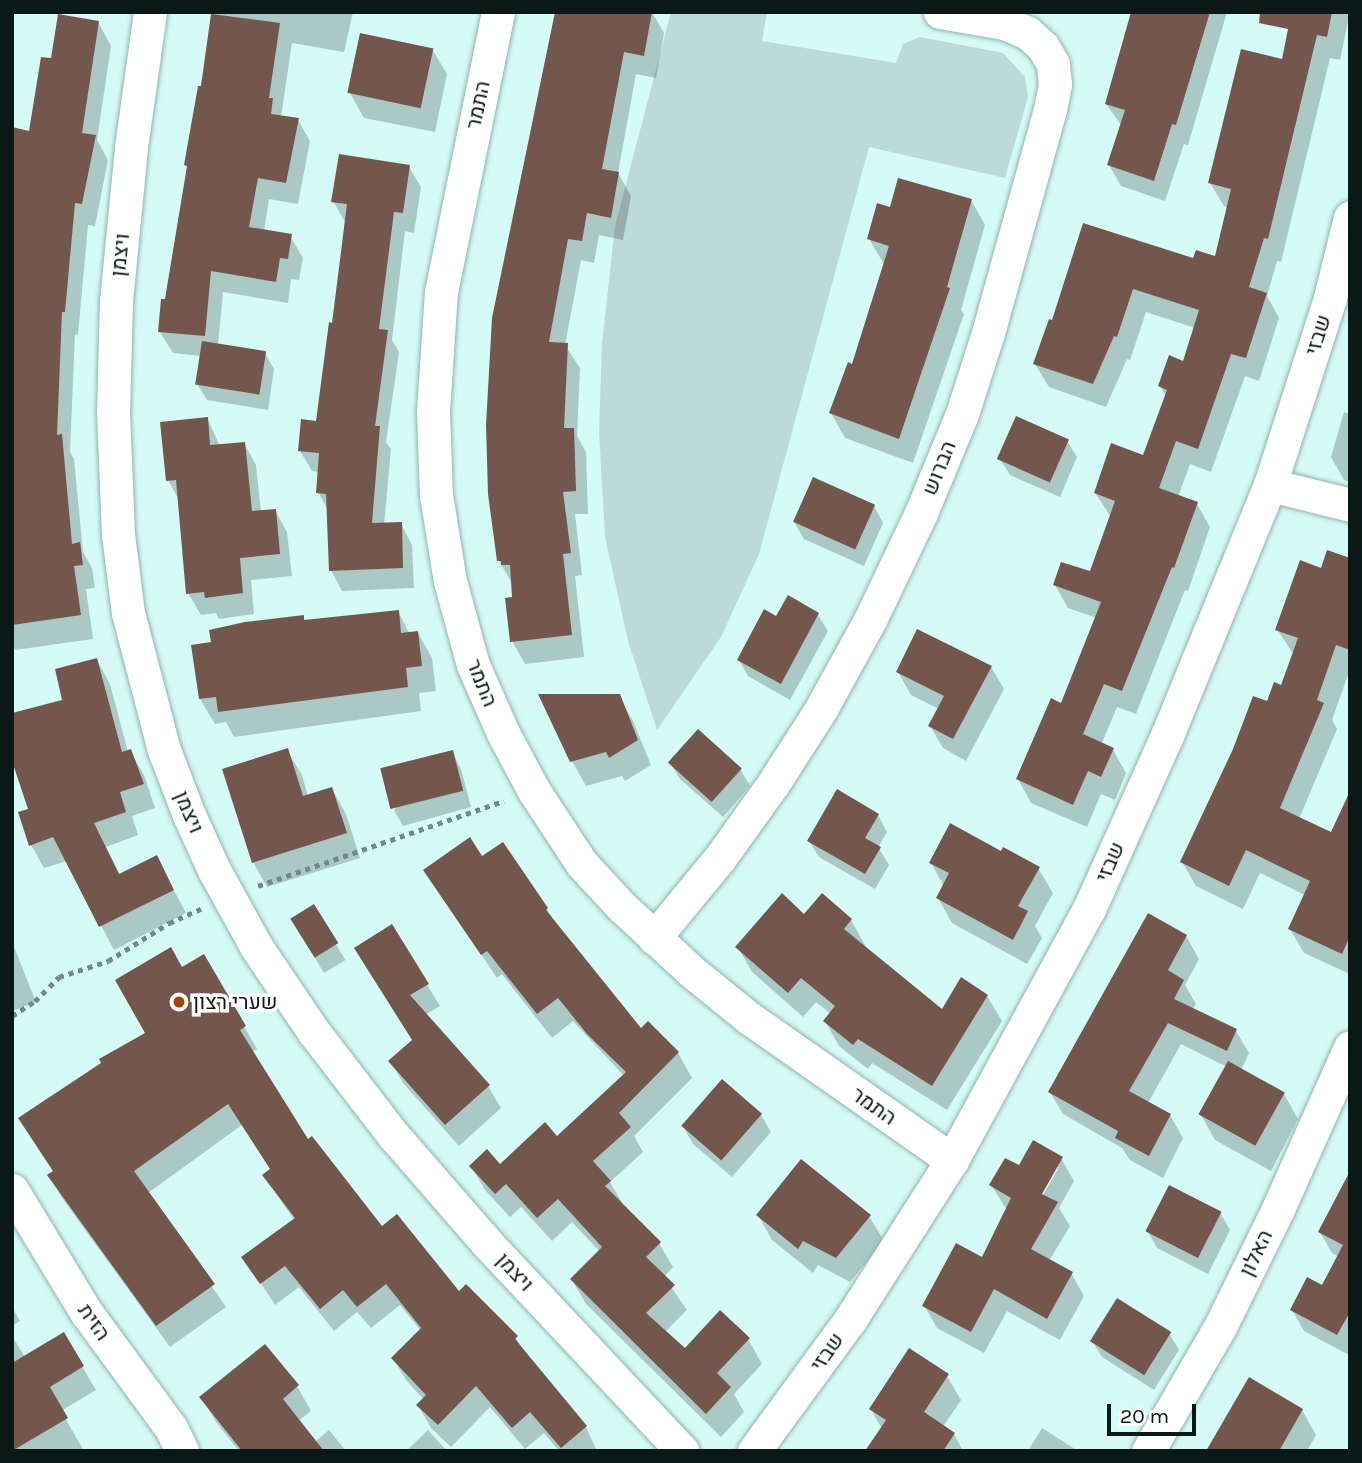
<!DOCTYPE html>
<html>
<head>
<meta charset="utf-8">
<style>
  body { margin:0 }
  #map { position:relative; width:1362px; height:1463px; overflow:hidden; background:#d5fbf6; font-family:Karla,Heebo,sans-serif }
  div>[style] { position:absolute }
  [style*='--x'] { left:calc(var(--x)*1px); top:calc(var(--y)*1px); width:calc(var(--w)*1px); rotate:calc(var(--a)*1deg) }
  .green>* { inset:0; background:#bcdad6 }
  .shadow>* { inset:0; background:#0003; transform-origin:0 0 }
  .building>* { inset:0; background:#74574c; transform-origin:0 0 }
  .path>* { height:4.5px; margin-top:-2.25px; transform-origin:0; background:repeating-linear-gradient(90deg,#708a86 0 5px,transparent 0 10px) }
  .roads { filter:drop-shadow(0 0 2px #90b4b0) drop-shadow(0 0 2px #90b4b0) }
  .minor>* { height:33px; margin:-16.5px; padding:0 16.5px; transform-origin:16.5px; border-radius:16.5px; background:#fff }
  .dots>* { width:19px; height:19px; translate:-50% -50%; box-sizing:border-box; border:4px solid #fff; border-radius:50% }
  span { translate:-50% -50%; white-space:nowrap; text-align:center; line-height:1.15; -webkit-text-stroke:7px #fff; paint-order:stroke }
  .street-label { font-size:21px; color:#0a1816 }
  .poi-label { font-size:21px; color:#0a1816 }
  .left { translate:0 -50%; text-align:left }
  .frame { position:absolute; inset:0; border:14px solid #0a1816; pointer-events:none }
  .scale { position:absolute; left:1107px; top:1404px; width:89px; height:32px; box-sizing:border-box; border:4px solid #0a1816; border-top:0; padding-left:9px; font-size:21px; line-height:24px; white-space:nowrap; color:#0a1816; -webkit-text-stroke:5px #fff; paint-order:stroke }
</style>
</head>
<body>
<div id="map">
  <div class="green">
    <i style="clip-path:polygon(671px 12px,767px 12px,762px 41px,896px 63px,903px 44px,920px 37px,1003px 53px,1025px 77px,1028px 97px,1005px 178px,869px 147px,759px 554px,721px 637px,657px 730px,628px 641px,605px 537px,599px 431px,602px 344px,615px 226px)"></i>
  </div>
  <div class="shadow">
    <i style="clip-path:polygon(213px 12px,353px 12px,344px 52px,292px 43px,281px 117px,298px 120px,310px 141px,298px 204px,269px 199px,264px 231px,290px 236px,303px 258px,299px 280px,291px 279px,288px 303px,223px 292px,218px 345px,265px 353px,274px 369px,268px 410px,207px 400px,197px 384px,201px 356px,173px 353px,160px 332px)"></i>
    <i style="clip-path:polygon(556px 12px,652px 12px,664px 33px,656px 78px,636px 74px,618px 173px,631px 196px,623px 240px,599px 235px,594px 263px,581px 260px,565px 345px,580px 368px,577px 436px,586px 452px,588px 514px,575px 514px,582px 575px,575px 576px,584px 657px,525px 664px,512px 641px,513px 585px,499px 561px)"></i>
    <i style="clip-path:polygon(1169px 12px,1227px 12px,1188px 145px,1184px 144px,1165px 201px,1121px 186px,1109px 165px,1122px 126px,1106px 104px)"></i>
    <i style="clip-path:polygon(1293px 12px,1350px 12px,1340px 60px,1330px 58px,1281px 262px,1277px 261px,1267px 296px,1279px 318px,1259px 381px,1245px 376px,1211px 472px,1190px 464px,1178px 497px,1197px 504px,1210px 527px,1188px 591px,1185px 590px,1136px 714px,1117px 707px,1101px 745px,1113px 750px,1126px 773px,1115px 800px,1101px 794px,1087px 827px,1031px 803px,1018px 779px,1062px 705px,1097px 618px,1068px 608px,1055px 585px,1091px 574px,1111px 517px,1095px 493px,1144px 457px,1166px 397px,1160px 386px,1184px 363px,1195px 328px,1146px 312px,1130px 360px,1127px 359px,1106px 407px,1049px 387px,1035px 364px,1050px 321px,1194px 260px,1216px 259px,1228px 208px,1224px 206px,1210px 183px,1283px 61px)"></i>
    <i style="clip-path:polygon(98px 22px,111px 46px,97px 140px,108px 160px,95px 226px,88px 225px,78px 335px,75px 334px,70px 452px,74px 459px,83px 552px,92px 568px,95px 588px,86px 589px,93px 639px,15px 650px,12px 645px,12px 489px,30px 133px,52px 60px)"></i>
    <i style="clip-path:polygon(432px 49px,447px 74px,435px 132px,364px 118px,350px 93px)"></i>
    <i style="clip-path:polygon(409px 167px,421px 187px,414px 233px,405px 231px,392px 340px,399px 352px,386px 442px,391px 449px,384px 525px,401px 524px,412px 545px,414px 588px,342px 591px,331px 570px,328px 510px,318px 492px,319px 472px,312px 471px,300px 451px,318px 423px,333px 325px,345px 222px,333px 201px)"></i>
    <i style="clip-path:polygon(971px 200px,985px 225px,961px 310px,964px 314px,913px 463px,845px 438px,831px 413px,853px 366px,884px 264px,869px 239px,891px 209px)"></i>
    <i style="clip-path:polygon(1344px 412px,1350px 414px,1350px 482px,1344px 480px,1331px 457px)"></i>
    <i style="clip-path:polygon(207px 418px,220px 446px,244px 443px,256px 465px,261px 512px,275px 510px,287px 532px,292px 576px,251px 580px,254px 614px,219px 619px,216px 613px,201px 615px,188px 593px,179px 500px,168px 480px)"></i>
    <i style="clip-path:polygon(1067px 441px,1077px 457px,1060px 497px,1010px 475px,1000px 459px)"></i>
    <i style="clip-path:polygon(874px 506px,883px 523px,864px 566px,804px 539px,794px 522px)"></i>
    <i style="clip-path:polygon(1350px 560px,1350px 669px,1332px 720px,1337px 729px,1299px 819px,1332px 835px,1350px 805px,1350px 974px,1304px 953px,1290px 929px,1305px 895px,1260px 873px,1243px 909px,1196px 886px,1182px 862px,1268px 704px,1282px 687px,1294px 655px,1277px 629px,1322px 570px)"></i>
    <i style="clip-path:polygon(788px 598px,818px 615px,828px 631px,790px 700px,748px 676px,739px 660px,777px 619px)"></i>
    <i style="clip-path:polygon(398px 612px,410px 634px,418px 633px,432px 658px,436px 691px,419px 693px,421px 711px,234px 737px,226px 722px,215px 724px,200px 699px,213px 644px,303px 617px,306px 622px)"></i>
    <i style="clip-path:polygon(97px 660px,110px 684px,128px 752px,130px 751px,144px 775px,155px 808px,132px 816px,138px 835px,106px 847px,120px 875px,156px 857px,186px 913px,114px 950px,67px 861px,44px 868px,31px 845px,30px 810px,65px 701px)"></i>
    <i style="clip-path:polygon(991px 667px,1004px 689px,966px 761px,943px 748px,930px 726px,939px 709px,911px 695px,898px 672px)"></i>
    <i style="clip-path:polygon(619px 696px,633px 721px,651px 765px,625px 781px,622px 776px,586px 786px,572px 761px)"></i>
    <i style="clip-path:polygon(287px 750px,302px 775px,308px 796px,332px 789px,346px 814px,360px 858px,267px 887px,253px 862px)"></i>
    <i style="clip-path:polygon(452px 752px,461px 769px,471px 807px,403px 826px,394px 810px)"></i>
    <i style="clip-path:polygon(670px 763px,740px 769px,750px 786px,723px 817px,680px 779px)"></i>
    <i style="clip-path:polygon(878px 815px,887px 832px,878px 847px,889px 865px,875px 889px,819px 857px,809px 841px)"></i>
    <i style="clip-path:polygon(1002px 854px,1038px 868px,1053px 893px,1035px 926px,1042px 938px,1027px 964px,952px 923px,938px 898px,944px 886px,931px 863px)"></i>
    <i style="clip-path:polygon(482px 858px,547px 909px,557px 926px,641px 1031px,648px 1024px,678px 1053px,692px 1078px,634px 1136px,643px 1152px,610px 1182px,624px 1206px,659px 1243px,673px 1267px,664px 1277px,687px 1310px,665px 1332px,685px 1350px,748px 1339px,762px 1364px,734px 1394px,744px 1412px,721px 1437px,586px 1304px,572px 1280px,600px 1252px,572px 1222px,552px 1241px,521px 1207px,510px 1217px,485px 1190px,471px 1166px,500px 1166px,557px 1139px,624px 1076px,573px 1021px,552px 1038px,502px 974px,497px 978px,425px 870px)"></i>
    <i style="clip-path:polygon(823px 895px,851px 920px,865px 945px,863px 948px,942px 1012px,987px 996px,1002px 1021px,947px 1110px,872px 1063px,868px 1069px,839px 1046px,825px 1021px,831px 1014px,816px 1002px,803px 1017px,752px 972px,738px 947px,805px 916px)"></i>
    <i style="left:313px;top:906px;width:63px;height:25px;rotate:59deg"></i>
    <i style="clip-path:polygon(391px 926px,440px 1006px,425px 1015px,488px 1086px,501px 1108px,459px 1146px,403px 1083px,391px 1062px,413px 1041px)"></i>
    <i style="clip-path:polygon(1186px 936px,1199px 959px,1185px 985px,1196px 1004px,1192px 1010px,1236px 1031px,1249px 1053px,1241px 1070px,1284px 1094px,1298px 1119px,1271px 1171px,1215px 1140px,1201px 1115px,1227px 1067px,1181px 1044px,1148px 1103px,1170px 1115px,1183px 1138px,1163px 1178px,1130px 1160px,1122px 1148px,1063px 1114px,1050px 1092px)"></i>
    <i style="clip-path:polygon(12px 942px,36px 1002px,12px 1011px)"></i>
    <i style="clip-path:polygon(203px 956px,257px 1049px,252px 1052px,308px 1141px,382px 1228px,516px 1338px,527px 1357px,586px 1427px,597px 1451px,559px 1451px,544px 1433px,525px 1449px,490px 1407px,451px 1447px,431px 1428px,418px 1405px,424px 1400px,406px 1380px,393px 1358px,421px 1331px,400px 1305px,371px 1328px,357px 1312px,334px 1331px,299px 1287px,275px 1305px,244px 1257px,294px 1220px,264px 1175px,271px 1170px,242px 1125px,148px 1193px,226px 1307px,170px 1347px,62px 1198px,50px 1176px,54px 1173px,33px 1140px,147px 1033px,182px 969px)"></i>
    <i style="clip-path:polygon(761px 1115px,771px 1132px,732px 1177px,693px 1144px,684px 1128px)"></i>
    <i style="clip-path:polygon(evenodd,1061px 1158px,1074px 1181px,1059px 1208px,1070px 1226px,1049px 1261px,1071px 1273px,1084px 1296px,1060px 1340px,1007px 1311px,984px 1353px,937px 1328px,924px 1305px,983px 1260px,1007px 1210px,991px 1185px,1061px 1158px,1055px 1167px,1059px 1167px,1039px 1202px,1036px 1200px,1055px 1167px)"></i>
    <i style="clip-path:polygon(1350px 1175px,1349px 1355px,1304px 1331px,1292px 1310px,1323px 1287px,1339px 1257px,1332px 1253px,1320px 1232px)"></i>
    <i style="clip-path:polygon(1221px 1214px,1230px 1230px,1208px 1274px,1157px 1248px,1148px 1232px)"></i>
    <i style="clip-path:polygon(758px 1215px,869px 1216px,884px 1241px,850px 1282px,818px 1265px,813px 1273px,772px 1240px)"></i>
    <i style="clip-path:polygon(12px 1307px,20px 1321px,12px 1326px)"></i>
    <i style="clip-path:polygon(1169px 1333px,1179px 1350px,1154px 1390px,1102px 1357px,1092px 1341px)"></i>
    <i style="clip-path:polygon(63px 1334px,96px 1390px,61px 1411px,84px 1451px,12px 1451px,12px 1336px,25px 1357px)"></i>
    <i style="clip-path:polygon(947px 1376px,961px 1400px,943px 1427px,954px 1434px,963px 1451px,867px 1451px,882px 1429px,871px 1409px)"></i>
    <i style="clip-path:polygon(297px 1386px,311px 1411px,298px 1421px,315px 1442px,329px 1430px,346px 1451px,239px 1451px,216px 1422px,202px 1398px)"></i>
    <i style="clip-path:polygon(1302px 1410px,1316px 1435px,1307px 1451px,1208px 1451px)"></i>
    <i style="clip-path:polygon(1042px 1428px,1078px 1451px,1028px 1451px)"></i>
    <i style="clip-path:polygon(428px 1430px,447px 1451px,406px 1451px)"></i>
  </div>
  <div class="building">
    <i style="clip-path:polygon(555px 12px,652px 12px,644px 56px,624px 52px,602px 169px,619px 172px,611px 218px,587px 213px,582px 241px,568px 239px,549px 342px,568px 343px,564px 428px,574px 428px,576px 491px,563px 492px,571px 553px,563px 554px,572px 635px,510px 642px,505px 598px,512px 597px,510px 565px,501px 565px,501px 561px,497px 561px,488px 494px,486px 425px,492px 318px)"></i>
    <i style="clip-path:polygon(1131px 12px,1210px 12px,1176px 125px,1172px 124px,1154px 181px,1107px 165px,1125px 110px,1105px 104px)"></i>
    <i style="clip-path:polygon(1260px 12px,1332px 12px,1327px 37px,1317px 35px,1268px 239px,1264px 238px,1249px 287px,1267px 293px,1246px 358px,1231px 354px,1198px 449px,1176px 441px,1159px 488px,1198px 502px,1174px 568px,1172px 567px,1122px 691px,1104px 684px,1083px 734px,1114px 748px,1101px 777px,1088px 771px,1073px 805px,1016px 779px,1051px 698px,1061px 703px,1101px 602px,1053px 585px,1061px 562px,1090px 571px,1115px 501px,1094px 493px,1111px 443px,1143px 455px,1167px 390px,1158px 386px,1169px 355px,1183px 361px,1199px 310px,1133px 289px,1117px 337px,1114px 336px,1093px 384px,1033px 364px,1049px 319px,1052px 320px,1083px 223px,1193px 258px,1196px 250px,1215px 256px,1231px 189px,1208px 183px,1241px 49px,1282px 59px,1288px 29px,1259px 23px)"></i>
    <i style="clip-path:polygon(58px 14px,99px 21px,82px 133px,96px 135px,82px 204px,75px 203px,65px 312px,62px 312px,57px 435px,62px 434px,72px 544px,80px 542px,83px 565px,74px 566px,81px 615px,12px 625px,12px 127px,29px 131px,41px 57px,51px 58px)"></i>
    <i style="clip-path:polygon(211px 14px,280px 23px,269px 98px,273px 98px,271px 114px,299px 118px,286px 183px,258px 178px,249px 227px,292px 234px,288px 259px,280px 258px,276px 282px,211px 271px,205px 336px,158px 332px,161px 299px,165px 299px,187px 166px,184px 165px,198px 86px,201px 86px)"></i>
    <i style="left:360px;top:33px;width:75px;height:61px;rotate:12deg"></i>
    <i style="clip-path:polygon(339px 154px,410px 165px,403px 213px,394px 212px,379px 329px,388px 330px,375px 426px,380px 426px,372px 523px,402px 522px,403px 568px,329px 571px,326px 494px,316px 493px,319px 453px,298px 451px,301px 419px,316px 421px,329px 322px,332px 323px,347px 204px,331px 202px)"></i>
    <i style="clip-path:polygon(898px 178px,972px 199px,947px 287px,950px 288px,899px 439px,829px 413px,848px 362px,852px 364px,889px 246px,867px 239px,877px 203px,890px 207px)"></i>
    <i style="left:202px;top:341px;width:65px;height:44px;rotate:9deg"></i>
    <i style="left:1016px;top:416px;width:58px;height:47px;rotate:24deg"></i>
    <i style="clip-path:polygon(208px 417px,210px 445px,245px 442px,252px 511px,276px 509px,280px 554px,240px 558px,243px 593px,205px 598px,204px 592px,186px 594px,176px 480px,166px 481px,160px 422px)"></i>
    <i style="left:813px;top:477px;width:68px;height:49px;rotate:24deg"></i>
    <i style="clip-path:polygon(1327px 550px,1350px 558px,1350px 650px,1336px 645px,1317px 700px,1324px 703px,1280px 808px,1331px 832px,1350px 791px,1350px 936px,1342px 954px,1288px 929px,1310px 881px,1246px 850px,1229px 886px,1180px 862px,1233px 749px,1253px 696px,1267px 701px,1274px 682px,1281px 685px,1298px 638px,1275px 630px,1300px 560px,1321px 568px)"></i>
    <i style="clip-path:polygon(788px 595px,819px 613px,781px 684px,737px 660px,764px 609px,776px 616px)"></i>
    <i style="clip-path:polygon(399px 610px,401px 633px,418px 631px,422px 666px,406px 668px,408px 687px,218px 712px,216px 697px,199px 699px,191px 645px,211px 642px,209px 630px,245px 622px,304px 615px,304px 620px)"></i>
    <i style="clip-path:polygon(917px 629px,992px 666px,953px 739px,928px 726px,944px 696px,896px 672px)"></i>
    <i style="clip-path:polygon(97px 658px,122px 752px,131px 749px,144px 784px,120px 792px,126px 812px,94px 823px,119px 874px,157px 855px,174px 890px,99px 927px,53px 837px,29px 846px,18px 812px,28px 809px,12px 761px,12px 713px,62px 700px,55px 669px)"></i>
    <i style="clip-path:polygon(538px 694px,620px 694px,638px 740px,609px 758px,606px 752px,570px 762px)"></i>
    <i style="left:698px;top:729px;width:59px;height:45px;rotate:42deg"></i>
    <i style="clip-path:polygon(288px 748px,303px 796px,332px 787px,347px 833px,252px 863px,222px 769px)"></i>
    <i style="left:453px;top:750px;width:42px;height:75px;rotate:76deg"></i>
    <i style="clip-path:polygon(837px 789px,879px 814px,865px 838px,881px 847px,865px 874px,807px 841px)"></i>
    <i style="clip-path:polygon(950px 823px,1001px 851px,1003px 847px,1040px 867px,1018px 906px,1028px 911px,1013px 940px,936px 898px,949px 873px,929px 863px)"></i>
    <i style="clip-path:polygon(470px 837px,482px 856px,503px 842px,548px 908px,546px 910px,641px 1028px,648px 1021px,679px 1052px,619px 1113px,631px 1127px,593px 1161px,611px 1181px,605px 1186px,661px 1242px,646px 1257px,675px 1285px,646px 1313px,685px 1348px,720px 1310px,750px 1338px,717px 1373px,731px 1387px,706px 1414px,570px 1279px,602px 1247px,558px 1199px,537px 1218px,506px 1184px,495px 1194px,469px 1166px,487px 1149px,500px 1164px,545px 1122px,557px 1136px,626px 1072px,587px 1034px,558px 998px,537px 1014px,487px 951px,481px 955px,423px 870px)"></i>
    <i style="clip-path:polygon(782px 893px,804px 914px,822px 893px,852px 919px,844px 929px,942px 1009px,961px 977px,988px 995px,932px 1086px,858px 1039px,853px 1045px,823px 1021px,835px 1006px,801px 978px,788px 993px,735px 947px)"></i>
    <i style="left:314px;top:904px;width:46px;height:28px;rotate:58deg"></i>
    <i style="clip-path:polygon(1148px 913px,1187px 935px,1168px 970px,1184px 980px,1174px 999px,1237px 1029px,1227px 1051px,1168px 1023px,1129px 1091px,1171px 1114px,1149px 1156px,1115px 1138px,1118px 1131px,1048px 1092px)"></i>
    <i style="clip-path:polygon(392px 924px,429px 984px,410px 995px,490px 1085px,445px 1125px,388px 1061px,412px 1040px,354px 948px)"></i>
    <i style="clip-path:polygon(171px 947px,182px 967px,204px 954px,246px 1026px,240px 1030px,308px 1139px,312px 1136px,382px 1226px,397px 1214px,459px 1291px,466px 1284px,518px 1336px,515px 1339px,587px 1426px,561px 1448px,530px 1412px,512px 1428px,476px 1386px,438px 1425px,416px 1405px,426px 1395px,391px 1358px,421px 1328px,386px 1284px,357px 1307px,343px 1290px,320px 1309px,285px 1266px,260px 1284px,241px 1257px,295px 1218px,262px 1175px,270px 1169px,228px 1104px,134px 1171px,215px 1284px,156px 1326px,47px 1175px,53px 1171px,18px 1118px,101px 1063px,99px 1059px,145px 1033px,115px 980px)"></i>
    <i style="left:1228px;top:1061px;width:65px;height:61px;rotate:29deg"></i>
    <i style="left:722px;top:1079px;width:53px;height:62px;rotate:41deg"></i>
    <i style="clip-path:polygon(1033px 1140px,1063px 1157px,1042px 1194px,1058px 1202px,1031px 1249px,1073px 1272px,1047px 1319px,994px 1289px,971px 1332px,922px 1306px,956px 1243px,982px 1257px,1011px 1198px,989px 1185px,1005px 1158px,1019px 1165px)"></i>
    <i style="clip-path:polygon(801px 1159px,871px 1215px,836px 1258px,803px 1241px,798px 1249px,756px 1215px)"></i>
    <i style="clip-path:polygon(1350px 1171px,1350px 1312px,1337px 1335px,1290px 1310px,1307px 1277px,1322px 1285px,1343px 1245px,1318px 1232px)"></i>
    <i style="left:1169px;top:1185px;width:59px;height:52px;rotate:27deg"></i>
    <i style="left:1117px;top:1298px;width:64px;height:51px;rotate:32deg"></i>
    <i style="clip-path:polygon(64px 1332px,84px 1366px,50px 1387px,68px 1418px,12px 1451px,12px 1363px)"></i>
    <i style="clip-path:polygon(265px 1344px,299px 1385px,283px 1399px,324px 1451px,242px 1451px,199px 1397px)"></i>
    <i style="clip-path:polygon(909px 1348px,949px 1374px,924px 1412px,955px 1433px,943px 1451px,865px 1451px,886px 1420px,869px 1409px)"></i>
    <i style="clip-path:polygon(1249px 1377px,1303px 1409px,1279px 1451px,1206px 1451px)"></i>
  </div>
  <div class="path">
    <i style="--x:258;--y:886;--w:260;--a:-19.1"></i>
    <i style="--x:12;--y:1016;--w:27;--a:-33"></i>
    <i style="--x:35;--y:1001;--w:34;--a:-45"></i>
    <i style="--x:59;--y:977;--w:52;--a:-18.1"></i>
    <i style="--x:108;--y:961;--w:72;--a:-31.9"></i>
    <i style="--x:169;--y:923;--w:35;--a:-24"></i>
  </div>
  <div class="roads">
    <div class="minor">
      <i style="--x:150;--y:12;--w:137;--a:98"></i>
      <i style="--x:131;--y:148;--w:153;--a:95.6"></i>
      <i style="--x:116;--y:300;--w:111;--a:91.5"></i>
      <i style="--x:113;--y:411;--w:123;--a:87.7"></i>
      <i style="--x:118;--y:534;--w:80;--a:82.8"></i>
      <i style="--x:128;--y:613;--w:142;--a:75.3"></i>
      <i style="--x:164;--y:750;--w:70;--a:69"></i>
      <i style="--x:189;--y:815;--w:60;--a:65.6"></i>
      <i style="--x:214;--y:870;--w:89;--a:61.1"></i>
      <i style="--x:257;--y:948;--w:100;--a:56"></i>
      <i style="--x:313;--y:1031;--w:133;--a:52.4"></i>
      <i style="--x:394;--y:1136;--w:140;--a:49"></i>
      <i style="--x:486;--y:1242;--w:287;--a:46.8"></i>
      <i style="--x:498;--y:12;--w:285;--a:101.5"></i>
      <i style="--x:441;--y:291;--w:120;--a:93.8"></i>
      <i style="--x:433;--y:411;--w:84;--a:88"></i>
      <i style="--x:436;--y:495;--w:87;--a:80.8"></i>
      <i style="--x:450;--y:581;--w:87;--a:74.7"></i>
      <i style="--x:473;--y:665;--w:74;--a:66.2"></i>
      <i style="--x:503;--y:733;--w:66;--a:61.9"></i>
      <i style="--x:534;--y:791;--w:87;--a:56.7"></i>
      <i style="--x:582;--y:864;--w:59;--a:47.1"></i>
      <i style="--x:622;--y:907;--w:94;--a:42.8"></i>
      <i style="--x:691;--y:971;--w:75;--a:39"></i>
      <i style="--x:749;--y:1018;--w:248;--a:35"></i>
      <i style="--x:1270;--y:485;--w:82;--a:14"></i>
      <i style="--x:654;--y:938;--w:104;--a:-50.5"></i>
      <i style="--x:720;--y:858;--w:91;--a:-54.4"></i>
      <i style="--x:773;--y:784;--w:89;--a:-57.4"></i>
      <i style="--x:821;--y:709;--w:102;--a:-61.2"></i>
      <i style="--x:870;--y:620;--w:119;--a:-64.5"></i>
      <i style="--x:921;--y:513;--w:107;--a:-67.5"></i>
      <i style="--x:962;--y:414;--w:85;--a:-72.2"></i>
      <i style="--x:988;--y:333;--w:231;--a:-74.5"></i>
      <i style="--x:1050;--y:110;--w:26;--a:-79"></i>
      <i style="--x:1055;--y:84;--w:20;--a:-96"></i>
      <i style="--x:1053;--y:64;--w:20;--a:-120"></i>
      <i style="--x:1043;--y:47;--w:21;--a:-137"></i>
      <i style="--x:1028;--y:33;--w:26;--a:-157"></i>
      <i style="--x:1004;--y:23;--w:65;--a:-170.2"></i>
      <i style="--x:12;--y:1190;--w:143;--a:58.8"></i>
      <i style="--x:86;--y:1312;--w:144;--a:53.8"></i>
      <i style="--x:171;--y:1428;--w:25;--a:64"></i>
      <i style="--x:754;--y:1451;--w:162;--a:-53.8"></i>
      <i style="--x:850;--y:1320;--w:190;--a:-57.5"></i>
      <i style="--x:952;--y:1160;--w:286;--a:-61.4"></i>
      <i style="--x:1089;--y:909;--w:188;--a:-65.8"></i>
      <i style="--x:1166;--y:738;--w:274;--a:-67.7"></i>
      <i style="--x:1270;--y:485;--w:196;--a:-72.2"></i>
      <i style="--x:1330;--y:298;--w:83;--a:-76.1"></i>
      <i style="--x:1148;--y:1451;--w:143;--a:-59.9"></i>
      <i style="--x:1220;--y:1327;--w:131;--a:-63.8"></i>
      <i style="--x:1278;--y:1209;--w:177;--a:-66"></i>
    </div>
  </div>
  <div class="dots">
    <i style="left:179px;top:1002px;background:#a44107"></i>
  </div>
  <div class="street-label">
    <span style="left:478px;top:105px;rotate:-78deg">התמר</span>
    <span style="left:120px;top:255px;rotate:-84deg">ויצמן</span>
    <span style="left:1318px;top:335px;rotate:-72deg">שבזי</span>
    <span style="left:939px;top:468px;rotate:-68deg">הברוש</span>
    <span style="left:482px;top:683px;rotate:68deg">התמר</span>
    <span style="left:189px;top:812px;rotate:67deg">ויצמן</span>
    <span style="left:1110px;top:862px;rotate:-66deg">שבזי</span>
    <span style="left:874px;top:1106px;rotate:35deg">התמר</span>
    <span style="left:1256px;top:1253px;rotate:-64deg">האלון</span>
    <span style="left:515px;top:1272px;rotate:47deg">ויצמן</span>
    <span style="left:94px;top:1322px;rotate:55deg">הזית</span>
    <span style="left:827px;top:1352px;rotate:-55deg">שבזי</span>
  </div>
  <div class="poi-label">
    <span class="left" style="left:193px;top:1002px">שערי רצון</span>
  </div>
  <div class="frame"></div>
  <div class="scale">20 m</div>
</div>
</body>
</html>
